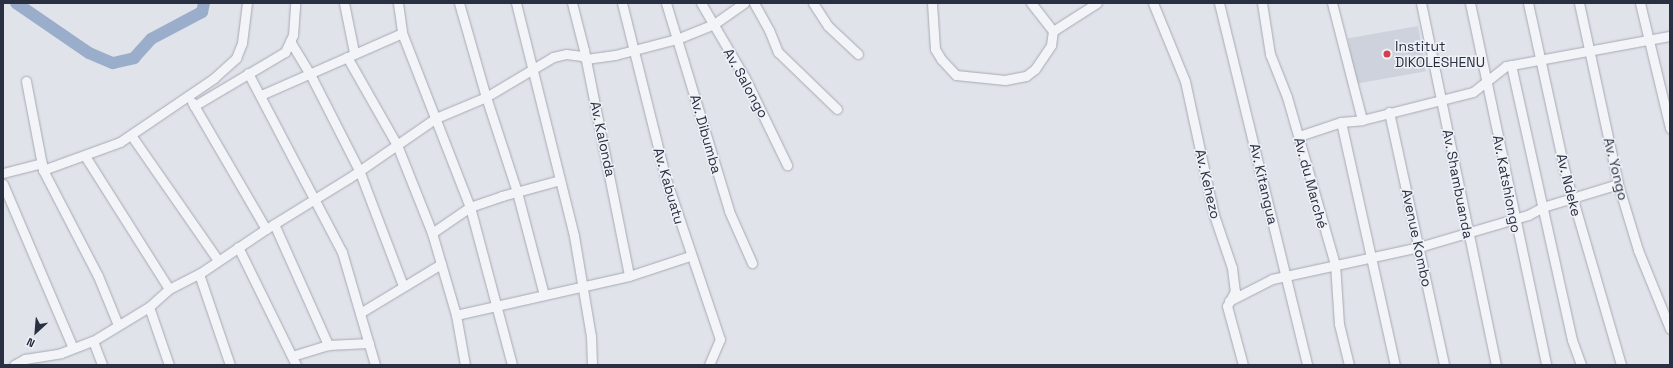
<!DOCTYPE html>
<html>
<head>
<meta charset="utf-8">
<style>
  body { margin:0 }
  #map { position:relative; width:1673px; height:368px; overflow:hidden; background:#e0e3ea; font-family:"Space Grotesk",sans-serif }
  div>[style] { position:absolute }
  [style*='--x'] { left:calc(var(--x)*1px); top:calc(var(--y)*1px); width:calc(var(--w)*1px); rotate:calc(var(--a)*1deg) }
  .built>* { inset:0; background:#ced2dc; transform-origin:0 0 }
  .river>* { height:12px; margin:-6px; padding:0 6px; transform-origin:6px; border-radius:6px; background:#9aaecb }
  .roads { filter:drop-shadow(0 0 1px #a5aab4) drop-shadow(0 0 1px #a5aab4) }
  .minor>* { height:9px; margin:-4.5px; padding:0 4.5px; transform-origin:4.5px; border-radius:4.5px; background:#f3f4f8 }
  .dots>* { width:11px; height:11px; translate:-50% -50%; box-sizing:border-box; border:2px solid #f0f2f7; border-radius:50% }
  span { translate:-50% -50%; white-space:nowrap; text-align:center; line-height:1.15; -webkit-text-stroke:3px #f0f2f7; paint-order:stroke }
  .poi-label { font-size:14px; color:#283042 }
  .left { translate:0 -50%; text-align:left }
  .street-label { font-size:14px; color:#283042 }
  .frame { position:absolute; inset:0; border:4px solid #283042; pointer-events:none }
  .north { position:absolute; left:16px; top:312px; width:40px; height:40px; -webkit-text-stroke:3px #f0f2f7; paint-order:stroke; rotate:206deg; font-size:11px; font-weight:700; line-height:16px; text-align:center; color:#283042 }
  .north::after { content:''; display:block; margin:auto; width:14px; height:18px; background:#283042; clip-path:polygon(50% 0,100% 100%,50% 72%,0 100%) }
</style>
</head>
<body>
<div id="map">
  <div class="built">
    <i style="left:1418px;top:26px;width:46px;height:71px;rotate:80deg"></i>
  </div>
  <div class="river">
    <i style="--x:16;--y:3;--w:88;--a:34.4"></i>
    <i style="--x:89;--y:53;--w:26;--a:23"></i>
    <i style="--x:113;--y:63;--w:22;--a:-13"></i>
    <i style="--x:134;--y:58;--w:25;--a:-48"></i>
    <i style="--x:151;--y:39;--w:58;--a:-27.9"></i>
    <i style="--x:202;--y:12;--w:9;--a:-77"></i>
  </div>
  <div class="roads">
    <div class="minor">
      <i style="--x:344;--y:3;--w:50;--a:78.5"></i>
      <i style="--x:398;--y:3;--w:30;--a:82"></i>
      <i style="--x:402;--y:33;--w:187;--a:68.7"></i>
      <i style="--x:470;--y:207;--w:163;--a:75.1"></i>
      <i style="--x:459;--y:3;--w:98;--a:74"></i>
      <i style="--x:486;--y:97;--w:100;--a:71.9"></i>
      <i style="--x:517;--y:192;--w:106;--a:75.3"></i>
      <i style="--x:516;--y:3;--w:240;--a:76"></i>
      <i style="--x:574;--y:236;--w:101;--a:80.4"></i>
      <i style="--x:591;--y:336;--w:29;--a:88"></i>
      <i style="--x:572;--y:3;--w:49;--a:75.7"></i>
      <i style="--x:584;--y:50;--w:230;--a:78.7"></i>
      <i style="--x:622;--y:3;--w:181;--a:76"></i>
      <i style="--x:666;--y:179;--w:169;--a:71.4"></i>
      <i style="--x:720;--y:339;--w:28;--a:113"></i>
      <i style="--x:666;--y:3;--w:217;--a:73.1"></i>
      <i style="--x:729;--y:211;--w:57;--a:66.1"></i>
      <i style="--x:701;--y:3;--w:87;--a:59.6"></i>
      <i style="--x:745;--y:78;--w:97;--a:64.2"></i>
      <i style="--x:754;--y:3;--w:31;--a:61"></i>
      <i style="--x:769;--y:30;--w:24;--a:68"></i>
      <i style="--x:778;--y:52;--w:82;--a:44"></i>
      <i style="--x:813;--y:3;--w:27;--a:57"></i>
      <i style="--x:828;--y:26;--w:41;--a:43"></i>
      <i style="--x:932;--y:3;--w:46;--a:86.3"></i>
      <i style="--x:935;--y:49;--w:12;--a:59"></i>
      <i style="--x:941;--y:59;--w:22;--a:47"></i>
      <i style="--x:956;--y:75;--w:49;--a:5.8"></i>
      <i style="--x:1005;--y:80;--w:21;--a:-11"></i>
      <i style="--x:1026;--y:76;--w:11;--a:-38"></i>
      <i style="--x:1035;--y:69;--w:29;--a:-56"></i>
      <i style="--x:1051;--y:45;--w:14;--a:-82"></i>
      <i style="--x:1053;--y:31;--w:36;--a:-128"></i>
      <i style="--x:1153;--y:3;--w:84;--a:67.7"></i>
      <i style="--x:1185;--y:81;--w:137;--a:77.8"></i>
      <i style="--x:1214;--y:215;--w:56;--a:71.2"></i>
      <i style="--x:1232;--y:268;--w:23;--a:83"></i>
      <i style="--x:1235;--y:291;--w:17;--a:118"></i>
      <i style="--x:1227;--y:306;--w:61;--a:74.8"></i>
      <i style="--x:1219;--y:3;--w:373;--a:76.3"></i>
      <i style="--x:1262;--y:3;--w:52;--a:81.1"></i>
      <i style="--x:1270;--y:54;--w:46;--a:68.4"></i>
      <i style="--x:1287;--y:97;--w:174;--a:74"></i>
      <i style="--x:1335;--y:264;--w:60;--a:86.2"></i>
      <i style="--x:1339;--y:324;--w:42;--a:76.3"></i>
      <i style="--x:1332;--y:3;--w:121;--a:75.6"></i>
      <i style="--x:1421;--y:3;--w:370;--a:78.3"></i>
      <i style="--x:1470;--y:3;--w:370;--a:78.1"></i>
      <i style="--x:1528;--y:3;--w:173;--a:77.7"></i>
      <i style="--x:1565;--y:172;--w:201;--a:73.8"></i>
      <i style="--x:1579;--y:3;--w:185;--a:77.8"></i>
      <i style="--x:1618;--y:184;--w:69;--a:73.1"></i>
      <i style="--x:1638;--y:250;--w:85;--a:67.9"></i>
      <i style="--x:1640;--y:3;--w:129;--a:76.5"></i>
      <i style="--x:1053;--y:31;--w:52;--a:-32.5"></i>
      <i style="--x:290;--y:41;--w:39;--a:59"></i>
      <i style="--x:310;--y:74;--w:108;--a:63"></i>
      <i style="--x:359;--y:170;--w:124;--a:69.2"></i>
      <i style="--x:347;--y:57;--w:101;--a:60.4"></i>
      <i style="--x:397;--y:145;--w:95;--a:68.3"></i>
      <i style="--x:432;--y:233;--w:85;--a:73.7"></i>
      <i style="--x:456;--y:315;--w:51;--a:79.8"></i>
      <i style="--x:1511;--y:65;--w:282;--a:77.5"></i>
      <i style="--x:1572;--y:340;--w:27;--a:70"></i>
      <i style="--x:248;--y:73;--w:202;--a:62.3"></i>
      <i style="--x:342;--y:252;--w:118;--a:73.7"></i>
      <i style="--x:26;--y:81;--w:91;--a:79.2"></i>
      <i style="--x:43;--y:170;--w:119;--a:62.6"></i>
      <i style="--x:98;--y:276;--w:53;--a:67.8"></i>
      <i style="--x:261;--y:95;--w:154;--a:-23.7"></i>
      <i style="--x:192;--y:102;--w:147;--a:59.8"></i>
      <i style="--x:194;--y:106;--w:106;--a:-30.7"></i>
      <i style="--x:285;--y:52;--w:19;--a:-65"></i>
      <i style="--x:293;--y:35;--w:32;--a:-86"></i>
      <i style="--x:1389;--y:112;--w:259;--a:77.7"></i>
      <i style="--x:1341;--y:122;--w:249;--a:77.5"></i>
      <i style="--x:131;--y:135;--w:152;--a:55.2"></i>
      <i style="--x:1299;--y:136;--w:44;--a:-18.4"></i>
      <i style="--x:1341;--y:122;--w:21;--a:-5"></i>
      <i style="--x:1362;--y:120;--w:114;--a:-14.2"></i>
      <i style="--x:1473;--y:92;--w:42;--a:-38.2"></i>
      <i style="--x:1506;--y:66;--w:167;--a:-10.4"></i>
      <i style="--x:85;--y:156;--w:157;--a:57.7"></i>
      <i style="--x:43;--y:170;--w:82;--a:-20"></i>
      <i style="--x:120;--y:142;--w:114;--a:-34.2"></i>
      <i style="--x:214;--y:78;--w:30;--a:-42"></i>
      <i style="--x:236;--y:58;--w:16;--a:-68"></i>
      <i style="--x:242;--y:43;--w:40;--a:-82.9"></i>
      <i style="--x:3;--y:173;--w:40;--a:-14.4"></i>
      <i style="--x:3;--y:184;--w:178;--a:66.9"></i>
      <i style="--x:274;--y:224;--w:133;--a:65.9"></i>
      <i style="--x:432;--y:233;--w:46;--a:-34.4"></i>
      <i style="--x:470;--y:207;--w:34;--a:-19"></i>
      <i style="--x:502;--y:196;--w:60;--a:-15.4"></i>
      <i style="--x:238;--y:247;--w:131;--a:63.8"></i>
      <i style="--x:199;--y:274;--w:96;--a:71.2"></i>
      <i style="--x:1229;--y:301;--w:48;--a:-27.1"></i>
      <i style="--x:1272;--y:279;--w:150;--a:-12.3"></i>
      <i style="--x:1419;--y:247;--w:114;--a:-16.4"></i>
      <i style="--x:1528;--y:215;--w:17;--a:-28"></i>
      <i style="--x:1543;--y:207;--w:78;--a:-17"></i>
      <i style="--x:149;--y:307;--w:61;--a:71"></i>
      <i style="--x:360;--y:313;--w:95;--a:-31.2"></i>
      <i style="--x:456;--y:315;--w:177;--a:-12.7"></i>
      <i style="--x:629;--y:276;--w:64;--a:-18.2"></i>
      <i style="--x:93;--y:341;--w:26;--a:69"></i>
      <i style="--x:292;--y:356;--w:38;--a:-17"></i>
      <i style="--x:328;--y:345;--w:41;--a:-2.8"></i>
      <i style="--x:14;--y:365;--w:13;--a:-29"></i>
      <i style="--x:25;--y:359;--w:36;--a:-9"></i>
      <i style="--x:61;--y:353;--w:34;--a:-21"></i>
      <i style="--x:93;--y:341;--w:66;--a:-31.3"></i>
      <i style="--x:149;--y:307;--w:27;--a:-42"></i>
      <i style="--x:169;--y:289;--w:34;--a:-27"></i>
      <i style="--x:199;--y:274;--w:81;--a:-33.9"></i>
      <i style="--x:266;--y:229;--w:97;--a:-31.6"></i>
      <i style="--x:349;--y:178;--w:106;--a:-34.6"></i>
      <i style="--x:436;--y:118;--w:54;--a:-22.8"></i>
      <i style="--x:486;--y:97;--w:78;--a:-30.8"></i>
      <i style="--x:553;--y:57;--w:13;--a:-13"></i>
      <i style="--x:566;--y:54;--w:16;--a:7"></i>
      <i style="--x:582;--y:56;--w:5;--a:37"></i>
      <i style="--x:586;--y:59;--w:29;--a:-8"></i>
      <i style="--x:615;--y:55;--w:64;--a:-14.5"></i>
      <i style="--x:677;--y:39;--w:40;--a:-22"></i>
      <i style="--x:714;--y:24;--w:37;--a:-35"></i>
    </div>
  </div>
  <div class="dots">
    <i style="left:1387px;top:54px;background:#d2414d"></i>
  </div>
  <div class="poi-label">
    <span class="left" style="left:1395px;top:54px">Institut<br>DIKOLESHENU</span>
  </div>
  <div class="street-label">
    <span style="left:746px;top:83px;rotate:61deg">Av. Salongo</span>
    <span style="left:706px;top:134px;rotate:74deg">Av. Dibumba</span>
    <span style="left:603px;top:139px;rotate:78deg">Av. Kalonda</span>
    <span style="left:1616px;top:169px;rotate:76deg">Av. Yongo</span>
    <span style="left:1311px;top:183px;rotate:75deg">Av. du Marché</span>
    <span style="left:1208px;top:184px;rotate:77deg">Av. Kehezo</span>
    <span style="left:1264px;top:184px;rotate:77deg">Av. Kitangua</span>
    <span style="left:1458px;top:184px;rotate:79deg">Av. Shambuanda</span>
    <span style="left:1507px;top:184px;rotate:79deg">Av. Katshiongo</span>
    <span style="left:1569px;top:185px;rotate:76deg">Av. Ndeke</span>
    <span style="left:669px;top:186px;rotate:74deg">Av. Kabuatu</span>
    <span style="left:1417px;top:238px;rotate:78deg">Avenue Kombo</span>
  </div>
  <div class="frame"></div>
  <div class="north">N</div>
</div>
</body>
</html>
